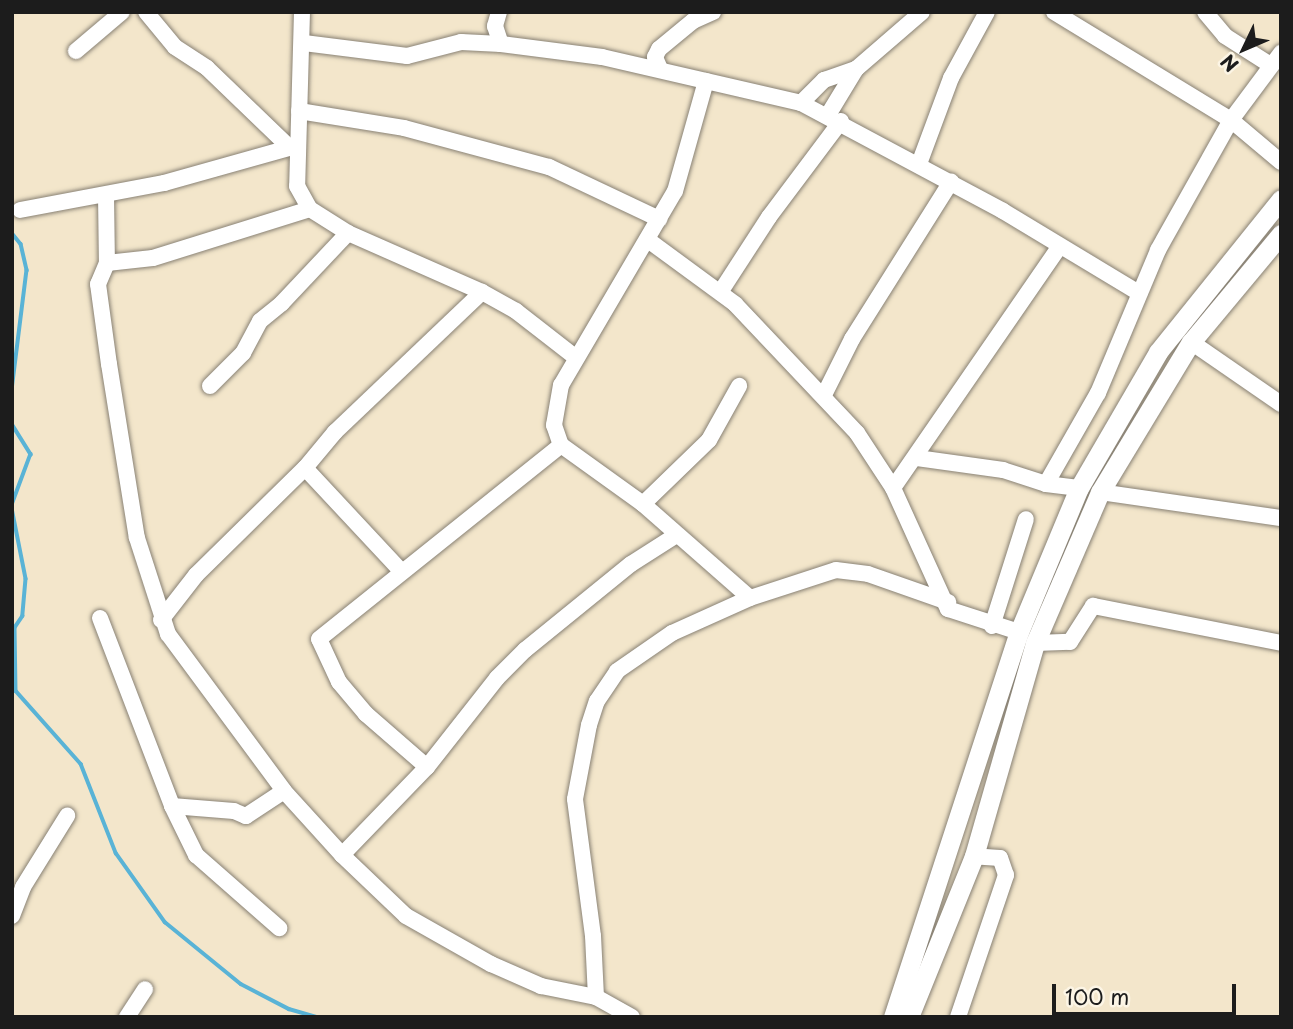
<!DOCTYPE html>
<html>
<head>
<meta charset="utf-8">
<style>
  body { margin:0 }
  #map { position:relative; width:1293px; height:1029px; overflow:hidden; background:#f3e6cb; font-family:"Playpen Sans",sans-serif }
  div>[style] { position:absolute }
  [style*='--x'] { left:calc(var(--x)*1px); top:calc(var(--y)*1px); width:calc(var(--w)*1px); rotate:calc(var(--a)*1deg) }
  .stream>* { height:3.5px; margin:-1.75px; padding:0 1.75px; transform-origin:1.75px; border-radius:1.75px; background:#59b3d6 }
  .roads { filter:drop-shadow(0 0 2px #888174) drop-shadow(0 0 2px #888174) }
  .minor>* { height:16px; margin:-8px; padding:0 8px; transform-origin:8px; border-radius:8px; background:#fff }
  .major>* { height:19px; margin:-9.5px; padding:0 9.5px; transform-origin:9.5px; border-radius:9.5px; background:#fff }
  span { translate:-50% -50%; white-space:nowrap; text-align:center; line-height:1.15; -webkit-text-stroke:7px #fcf5e5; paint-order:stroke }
  .frame { position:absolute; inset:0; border:14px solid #1c1c1c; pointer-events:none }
  .north { position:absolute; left:1209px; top:14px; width:70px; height:70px; -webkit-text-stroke:5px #fcf5e5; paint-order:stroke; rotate:226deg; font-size:19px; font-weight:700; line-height:28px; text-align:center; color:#1c1c1c }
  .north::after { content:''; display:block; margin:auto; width:24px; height:32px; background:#1c1c1c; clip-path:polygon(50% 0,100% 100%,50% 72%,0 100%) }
  .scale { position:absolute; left:1052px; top:984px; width:184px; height:32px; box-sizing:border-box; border:4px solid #1c1c1c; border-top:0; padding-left:9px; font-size:21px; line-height:24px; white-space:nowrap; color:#1c1c1c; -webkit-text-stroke:5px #fcf5e5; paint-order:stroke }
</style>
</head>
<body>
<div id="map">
  <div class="stream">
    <i style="--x:12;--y:233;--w:14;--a:51"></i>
    <i style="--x:21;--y:244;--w:27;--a:77"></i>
    <i style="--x:27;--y:270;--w:122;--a:97.1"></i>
    <i style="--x:12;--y:424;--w:36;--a:58"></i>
    <i style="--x:31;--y:454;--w:54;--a:110.4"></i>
    <i style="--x:12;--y:508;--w:72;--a:78.8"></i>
    <i style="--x:26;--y:579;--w:37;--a:95"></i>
    <i style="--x:23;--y:616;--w:14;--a:124"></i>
    <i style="--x:15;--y:628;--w:63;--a:89.1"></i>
    <i style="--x:16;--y:691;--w:98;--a:48.3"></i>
    <i style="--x:81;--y:764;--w:96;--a:68.5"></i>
    <i style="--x:116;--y:853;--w:85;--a:54.6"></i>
    <i style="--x:165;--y:922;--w:98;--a:39.2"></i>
    <i style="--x:241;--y:984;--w:54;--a:27.5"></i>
    <i style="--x:289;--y:1009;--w:29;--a:16"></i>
  </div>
  <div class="roads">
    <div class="minor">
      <i style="--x:146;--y:12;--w:45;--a:50.4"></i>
      <i style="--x:175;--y:47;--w:38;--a:33"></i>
      <i style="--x:207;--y:68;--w:115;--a:43.9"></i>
      <i style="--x:302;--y:12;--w:174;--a:91.6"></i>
      <i style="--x:297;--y:186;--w:26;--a:61"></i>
      <i style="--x:310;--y:209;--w:45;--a:32.3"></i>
      <i style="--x:348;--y:233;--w:146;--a:23.8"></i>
      <i style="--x:482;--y:292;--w:39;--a:29"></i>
      <i style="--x:516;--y:311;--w:75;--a:37.9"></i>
      <i style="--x:499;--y:12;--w:15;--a:106"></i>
      <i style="--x:495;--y:26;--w:19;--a:72"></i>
      <i style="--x:1054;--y:12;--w:207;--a:31.4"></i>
      <i style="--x:1231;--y:120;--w:65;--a:40"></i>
      <i style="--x:1205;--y:12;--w:31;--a:50"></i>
      <i style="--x:1225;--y:36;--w:52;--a:32.5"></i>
      <i style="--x:304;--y:43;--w:104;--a:7.2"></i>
      <i style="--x:407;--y:56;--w:56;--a:-14.5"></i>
      <i style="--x:461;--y:42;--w:40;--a:2.9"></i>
      <i style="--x:501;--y:44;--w:102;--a:7.3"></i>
      <i style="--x:602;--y:57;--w:204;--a:13"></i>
      <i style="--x:801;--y:103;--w:229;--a:28.1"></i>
      <i style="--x:1003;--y:211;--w:159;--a:31.1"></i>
      <i style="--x:76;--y:51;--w:60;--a:-40.3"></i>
      <i style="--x:660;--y:69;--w:13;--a:-113"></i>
      <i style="--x:655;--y:57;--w:9;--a:-63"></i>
      <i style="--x:659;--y:49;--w:44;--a:-39.5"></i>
      <i style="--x:693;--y:21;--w:22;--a:-24"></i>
      <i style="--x:706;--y:81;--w:114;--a:105.7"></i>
      <i style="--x:675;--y:191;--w:225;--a:120.4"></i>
      <i style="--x:561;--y:385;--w:41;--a:99.9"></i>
      <i style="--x:554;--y:425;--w:21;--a:71"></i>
      <i style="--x:561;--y:445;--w:101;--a:35.7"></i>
      <i style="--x:643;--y:504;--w:142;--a:41.3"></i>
      <i style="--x:801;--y:103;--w:33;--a:-45"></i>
      <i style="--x:824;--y:80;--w:34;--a:-19"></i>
      <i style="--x:856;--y:69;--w:87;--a:-40.8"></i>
      <i style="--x:299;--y:111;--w:106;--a:9.2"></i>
      <i style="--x:404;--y:128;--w:150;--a:15.1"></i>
      <i style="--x:549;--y:167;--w:122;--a:25.3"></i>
      <i style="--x:828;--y:115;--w:54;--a:-58.7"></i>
      <i style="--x:919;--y:164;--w:92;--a:-69.6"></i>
      <i style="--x:951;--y:78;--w:75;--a:-61.4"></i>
      <i style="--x:106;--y:195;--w:68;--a:89.2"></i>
      <i style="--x:107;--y:263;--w:23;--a:113"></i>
      <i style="--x:98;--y:284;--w:81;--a:82.2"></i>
      <i style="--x:109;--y:364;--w:176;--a:80.9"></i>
      <i style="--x:137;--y:538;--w:101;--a:72.1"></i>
      <i style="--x:168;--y:634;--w:195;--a:53.5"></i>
      <i style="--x:284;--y:791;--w:86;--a:47.8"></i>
      <i style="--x:342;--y:855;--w:88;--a:43.6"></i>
      <i style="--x:406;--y:916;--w:98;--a:29.5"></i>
      <i style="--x:491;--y:964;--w:55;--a:23.7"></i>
      <i style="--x:541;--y:986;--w:56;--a:11.3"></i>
      <i style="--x:596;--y:997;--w:41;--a:29.1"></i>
      <i style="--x:20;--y:210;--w:147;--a:-10.6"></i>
      <i style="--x:164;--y:183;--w:137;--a:-15.7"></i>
      <i style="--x:648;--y:240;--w:108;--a:36.3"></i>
      <i style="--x:735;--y:304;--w:178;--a:46.6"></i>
      <i style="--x:857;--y:433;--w:66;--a:56.8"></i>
      <i style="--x:893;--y:488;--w:133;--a:65.6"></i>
      <i style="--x:948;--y:609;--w:75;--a:17.9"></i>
      <i style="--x:107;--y:263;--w:46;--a:-6.2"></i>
      <i style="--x:153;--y:258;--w:164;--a:-17.3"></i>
      <i style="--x:721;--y:291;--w:88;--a:-57"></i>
      <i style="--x:769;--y:217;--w:120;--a:-53.1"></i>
      <i style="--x:1191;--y:342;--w:109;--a:34.6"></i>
      <i style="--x:210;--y:386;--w:47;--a:-45"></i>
      <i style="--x:243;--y:353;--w:36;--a:-62"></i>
      <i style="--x:260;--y:321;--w:28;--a:-39"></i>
      <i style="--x:282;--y:303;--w:96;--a:-46.7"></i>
      <i style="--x:824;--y:395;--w:63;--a:-63.4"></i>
      <i style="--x:852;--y:339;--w:186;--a:-57.8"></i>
      <i style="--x:917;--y:458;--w:87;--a:7.9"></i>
      <i style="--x:1003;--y:470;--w:45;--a:18"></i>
      <i style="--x:1046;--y:484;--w:33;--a:7"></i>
      <i style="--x:305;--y:468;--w:139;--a:47"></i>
      <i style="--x:1046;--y:484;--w:105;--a:-60.3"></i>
      <i style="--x:1098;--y:393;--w:155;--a:-67.2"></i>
      <i style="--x:1158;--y:250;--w:149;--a:-60.7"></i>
      <i style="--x:1231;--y:120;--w:84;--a:-53.3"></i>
      <i style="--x:893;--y:488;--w:293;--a:-55.4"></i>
      <i style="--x:1100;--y:492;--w:183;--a:8.2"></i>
      <i style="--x:643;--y:504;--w:92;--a:-44.1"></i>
      <i style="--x:709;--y:440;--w:62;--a:-60.9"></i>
      <i style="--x:100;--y:618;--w:201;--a:69"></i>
      <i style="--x:172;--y:806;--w:55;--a:63.9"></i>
      <i style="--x:196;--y:855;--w:111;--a:41.3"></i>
      <i style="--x:161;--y:620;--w:57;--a:-52.1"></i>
      <i style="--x:196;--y:575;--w:153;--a:-44.5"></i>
      <i style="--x:305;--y:468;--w:47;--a:-50.2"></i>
      <i style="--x:335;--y:432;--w:203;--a:-43.6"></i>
      <i style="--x:992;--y:626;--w:112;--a:-72.4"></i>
      <i style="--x:1035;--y:643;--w:35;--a:-2"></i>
      <i style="--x:1070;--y:642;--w:43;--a:-57.4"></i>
      <i style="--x:1093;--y:606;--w:192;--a:11.1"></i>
      <i style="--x:427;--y:767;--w:81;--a:-139"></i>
      <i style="--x:366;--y:714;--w:42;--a:-130.2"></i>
      <i style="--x:339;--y:682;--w:47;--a:-114.9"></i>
      <i style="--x:319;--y:639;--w:310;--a:-38.7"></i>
      <i style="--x:172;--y:806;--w:62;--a:4.6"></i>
      <i style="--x:234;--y:811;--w:13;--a:23"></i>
      <i style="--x:246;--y:816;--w:45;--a:-33.3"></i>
      <i style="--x:342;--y:855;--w:122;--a:-46"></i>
      <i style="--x:427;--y:767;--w:113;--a:-51.8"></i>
      <i style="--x:497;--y:678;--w:40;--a:-45"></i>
      <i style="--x:525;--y:650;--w:136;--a:-39.1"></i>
      <i style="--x:631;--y:564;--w:52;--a:-32.5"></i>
      <i style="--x:12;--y:916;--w:31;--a:-69"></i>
      <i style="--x:23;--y:887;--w:84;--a:-58.2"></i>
      <i style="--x:596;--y:997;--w:61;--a:-92.8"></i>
      <i style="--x:593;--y:936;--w:138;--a:-97.5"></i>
      <i style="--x:575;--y:799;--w:75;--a:-79.3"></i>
      <i style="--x:589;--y:725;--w:25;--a:-72"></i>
      <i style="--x:597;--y:701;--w:36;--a:-56"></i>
      <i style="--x:617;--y:671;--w:67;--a:-34.6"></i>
      <i style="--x:672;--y:633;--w:85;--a:-24.2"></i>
      <i style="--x:750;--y:598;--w:90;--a:-18"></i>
      <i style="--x:836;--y:570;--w:32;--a:7"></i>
      <i style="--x:868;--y:574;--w:85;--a:19.3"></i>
      <i style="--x:127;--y:1017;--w:33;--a:-57"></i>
      <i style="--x:958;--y:1017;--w:150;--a:-71.3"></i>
      <i style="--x:1006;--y:875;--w:18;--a:-109"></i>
      <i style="--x:1000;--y:858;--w:26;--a:-176"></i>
    </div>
    <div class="major">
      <i style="--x:893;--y:1017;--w:405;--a:-71.9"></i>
      <i style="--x:1019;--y:632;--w:156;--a:-67.4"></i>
      <i style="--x:1079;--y:488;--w:157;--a:-59.8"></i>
      <i style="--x:1158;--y:352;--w:196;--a:-51.2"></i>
      <i style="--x:909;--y:1017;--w:174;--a:-68"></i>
      <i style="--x:974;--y:856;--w:222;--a:-74"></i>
      <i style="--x:1035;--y:643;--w:164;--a:-66.7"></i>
      <i style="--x:1100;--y:492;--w:175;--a:-58.8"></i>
      <i style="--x:1191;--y:342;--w:141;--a:-50.2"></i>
    </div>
  </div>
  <div class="frame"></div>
  <div class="north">N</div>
  <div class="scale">100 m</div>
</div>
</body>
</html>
